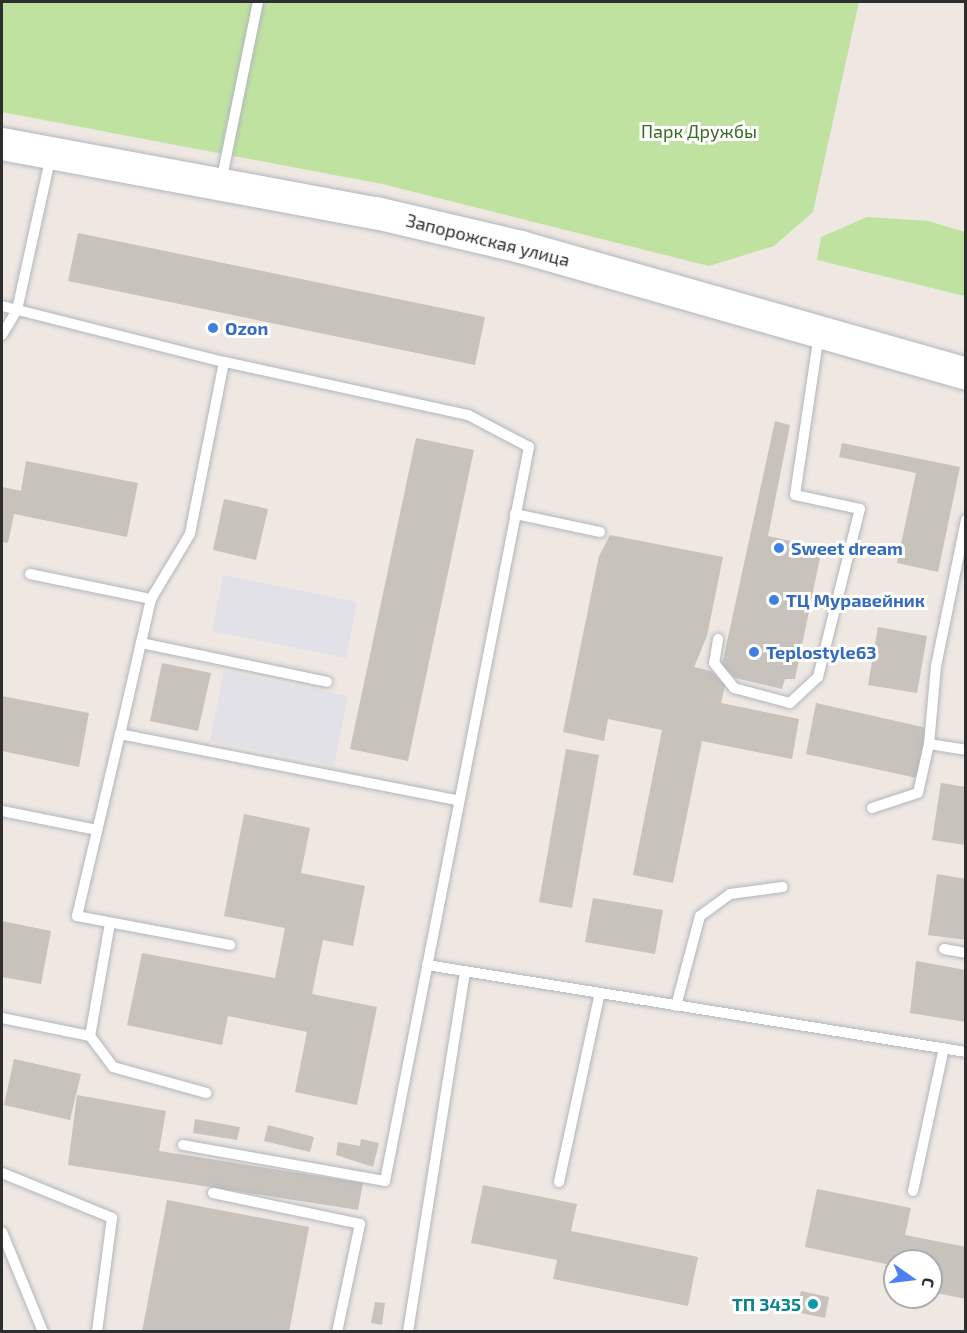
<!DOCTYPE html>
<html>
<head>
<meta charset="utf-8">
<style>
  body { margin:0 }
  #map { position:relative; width:967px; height:1333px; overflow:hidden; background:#eee7e2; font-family:"Exo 2",sans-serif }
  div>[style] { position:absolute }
  .industrial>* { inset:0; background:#e2e1e8 }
  .green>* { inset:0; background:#bfe2a1 }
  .building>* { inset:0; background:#c7c2bc }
  .roads { filter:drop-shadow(0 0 2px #b2b5bd) drop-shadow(0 0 2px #b2b5bd) }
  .lane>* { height:10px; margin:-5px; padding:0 5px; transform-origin:5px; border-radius:5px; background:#fff }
  .secondary>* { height:32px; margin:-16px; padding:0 16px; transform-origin:16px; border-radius:16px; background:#fff }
  .dots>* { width:16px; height:16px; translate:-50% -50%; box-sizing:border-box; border:3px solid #fff; border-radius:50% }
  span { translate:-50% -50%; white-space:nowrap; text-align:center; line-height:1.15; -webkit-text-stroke:6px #fff; paint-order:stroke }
  .park-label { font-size:18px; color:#386a1f }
  .street-label { font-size:18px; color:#2e2e2e }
  .shop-label { font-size:18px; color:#366cbe; font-weight:700 }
  .left { translate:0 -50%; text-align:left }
  .culture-label { font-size:18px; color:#0d838f; font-weight:700 }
  .right { translate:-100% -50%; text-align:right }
  .frame { position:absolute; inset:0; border:3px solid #2e2e2e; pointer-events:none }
  .north { position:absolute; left:883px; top:1249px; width:60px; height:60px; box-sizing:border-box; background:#fff; border:2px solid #ababab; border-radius:50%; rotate:104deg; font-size:16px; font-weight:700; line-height:24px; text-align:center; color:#2e2e2e }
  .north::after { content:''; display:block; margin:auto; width:21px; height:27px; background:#4a80f2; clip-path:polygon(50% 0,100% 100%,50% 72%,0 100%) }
</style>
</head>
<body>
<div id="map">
  <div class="industrial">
    <i style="clip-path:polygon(223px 575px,357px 602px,346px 658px,212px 631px)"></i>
    <i style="clip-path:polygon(224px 671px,348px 696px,334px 766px,210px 741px)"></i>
  </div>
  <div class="green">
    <i style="clip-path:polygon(2px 2px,859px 2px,813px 212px,774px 246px,709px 266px,382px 184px,2px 112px)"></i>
    <i style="clip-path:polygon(867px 217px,928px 221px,965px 232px,965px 296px,817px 260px,821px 237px)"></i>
  </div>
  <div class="building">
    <i style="clip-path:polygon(78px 233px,485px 317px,475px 365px,68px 281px)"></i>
    <i style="clip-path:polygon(775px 421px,790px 425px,768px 536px,822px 548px,795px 679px,785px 679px,782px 689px,735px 678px,722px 665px)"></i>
    <i style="clip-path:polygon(416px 438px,474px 450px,408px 761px,350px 749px)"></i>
    <i style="clip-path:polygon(842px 443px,960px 467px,938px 572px,897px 563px,916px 473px,839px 457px)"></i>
    <i style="clip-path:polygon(26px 461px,138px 483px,127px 537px,14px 514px,8px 543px,2px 542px,2px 487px,21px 491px)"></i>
    <i style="clip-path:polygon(224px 499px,268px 509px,256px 560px,213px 550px)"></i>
    <i style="clip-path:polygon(610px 535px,723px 557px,707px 636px,694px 667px,711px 671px,725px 685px,721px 703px,799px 719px,792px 759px,702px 741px,673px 883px,633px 875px,662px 730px,608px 719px,604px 741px,563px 732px,599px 556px)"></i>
    <i style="clip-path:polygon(878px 627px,927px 636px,917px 693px,868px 685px)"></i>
    <i style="clip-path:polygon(162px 663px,211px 673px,198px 731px,150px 721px)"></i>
    <i style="clip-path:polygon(2px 696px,89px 713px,79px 767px,2px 751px)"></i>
    <i style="clip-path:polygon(816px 703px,927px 728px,917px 778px,806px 754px)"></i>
    <i style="clip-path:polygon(566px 749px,599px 755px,572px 908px,539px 902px)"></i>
    <i style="clip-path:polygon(941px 783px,966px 787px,966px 845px,932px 840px)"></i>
    <i style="clip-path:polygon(244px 814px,310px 828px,301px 873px,365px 886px,353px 946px,323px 940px,312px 994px,377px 1007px,357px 1105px,295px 1092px,307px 1032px,228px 1016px,222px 1045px,127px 1025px,142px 953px,275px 978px,285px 928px,224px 916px)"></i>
    <i style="clip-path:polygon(937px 874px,966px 879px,966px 940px,928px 935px)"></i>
    <i style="clip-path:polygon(593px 898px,663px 910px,655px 954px,585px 942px)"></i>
    <i style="clip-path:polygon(2px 921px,51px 931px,41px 984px,2px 977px)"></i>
    <i style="clip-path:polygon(916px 961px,966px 970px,966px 1022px,910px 1013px)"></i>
    <i style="clip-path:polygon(14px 1059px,81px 1074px,70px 1120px,4px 1105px)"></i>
    <i style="clip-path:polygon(77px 1095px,166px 1111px,159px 1151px,363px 1183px,358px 1210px,68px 1165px)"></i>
    <i style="clip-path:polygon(195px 1119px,240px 1127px,237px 1140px,193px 1133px)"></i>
    <i style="clip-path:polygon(268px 1125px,314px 1137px,310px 1152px,264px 1141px)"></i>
    <i style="clip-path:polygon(361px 1139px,379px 1143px,373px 1167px,336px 1155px,338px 1142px,360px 1146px)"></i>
    <i style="clip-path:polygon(483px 1185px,577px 1204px,571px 1231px,698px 1257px,688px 1306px,553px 1279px,557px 1260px,471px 1243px)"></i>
    <i style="clip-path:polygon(817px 1189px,911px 1208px,905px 1235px,966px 1247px,966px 1299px,931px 1292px,931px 1261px,895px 1261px,895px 1284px,887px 1283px,891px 1265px,805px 1247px)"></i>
    <i style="clip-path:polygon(167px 1200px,309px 1227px,289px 1332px,142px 1332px)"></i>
    <i style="clip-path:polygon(801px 1291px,829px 1297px,825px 1318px,796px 1312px)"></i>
    <i style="clip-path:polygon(375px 1302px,385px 1303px,382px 1325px,371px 1323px)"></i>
  </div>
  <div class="roads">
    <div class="lane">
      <i style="left:221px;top:182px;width:184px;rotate:-78.4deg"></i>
      <i style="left:2px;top:306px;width:229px;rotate:14.2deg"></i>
      <i style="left:224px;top:362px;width:175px;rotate:101.2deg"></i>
      <i style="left:190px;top:534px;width:76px;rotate:121deg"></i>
      <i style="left:151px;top:599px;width:139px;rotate:102.9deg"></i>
      <i style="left:120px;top:734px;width:342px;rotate:11.1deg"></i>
      <i style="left:2px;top:335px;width:29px;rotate:-59deg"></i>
      <i style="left:17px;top:310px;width:158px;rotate:-77.6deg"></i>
      <i style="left:515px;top:514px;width:87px;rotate:12deg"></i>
      <i style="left:966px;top:520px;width:149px;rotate:101.6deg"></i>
      <i style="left:936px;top:666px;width:78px;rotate:95.1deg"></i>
      <i style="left:929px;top:744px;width:37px;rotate:9deg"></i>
      <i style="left:30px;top:574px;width:124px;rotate:11.7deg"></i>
      <i style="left:718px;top:639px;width:24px;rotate:99deg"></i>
      <i style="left:714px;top:663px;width:32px;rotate:51deg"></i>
      <i style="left:734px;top:688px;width:58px;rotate:15deg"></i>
      <i style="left:790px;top:703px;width:38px;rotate:-43deg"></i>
      <i style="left:818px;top:677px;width:173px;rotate:-76deg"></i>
      <i style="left:860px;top:509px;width:66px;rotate:-167.8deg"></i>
      <i style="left:795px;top:495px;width:163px;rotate:-81.5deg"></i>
      <i style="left:141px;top:643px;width:190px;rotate:11.8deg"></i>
      <i style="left:120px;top:734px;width:187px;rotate:103.3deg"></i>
      <i style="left:77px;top:916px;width:156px;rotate:10.7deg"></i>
      <i style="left:872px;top:808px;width:48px;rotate:-18.1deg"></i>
      <i style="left:918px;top:793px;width:50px;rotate:-77.3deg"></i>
      <i style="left:2px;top:811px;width:97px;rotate:11.3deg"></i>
      <i style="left:110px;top:923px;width:115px;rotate:100deg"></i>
      <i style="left:90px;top:1036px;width:39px;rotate:53deg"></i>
      <i style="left:113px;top:1067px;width:97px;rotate:15.6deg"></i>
      <i style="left:944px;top:949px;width:22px;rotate:10deg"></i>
      <i style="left:427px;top:965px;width:546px;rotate:9.17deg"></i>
      <i style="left:676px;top:1006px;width:93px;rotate:-75.1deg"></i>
      <i style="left:700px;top:916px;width:37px;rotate:-36deg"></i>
      <i style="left:730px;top:894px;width:53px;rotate:-7.5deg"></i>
      <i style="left:2px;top:1018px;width:90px;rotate:11.6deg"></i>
      <i style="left:183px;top:1145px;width:205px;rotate:10.1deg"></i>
      <i style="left:385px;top:1181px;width:748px;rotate:-78.9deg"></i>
      <i style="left:529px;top:447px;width:69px;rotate:-152.3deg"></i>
      <i style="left:468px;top:415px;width:250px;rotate:-167.7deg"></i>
      <i style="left:2px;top:1173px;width:119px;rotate:22.2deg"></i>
      <i style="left:112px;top:1218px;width:115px;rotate:97.5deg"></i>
      <i style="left:559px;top:1182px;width:193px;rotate:-77.8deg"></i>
      <i style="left:913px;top:1191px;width:146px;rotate:-77.8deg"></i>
      <i style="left:213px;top:1193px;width:150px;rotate:11.9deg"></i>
      <i style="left:360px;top:1224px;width:110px;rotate:102deg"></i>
      <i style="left:2px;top:1232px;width:108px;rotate:67.7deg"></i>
      <i style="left:408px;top:1332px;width:364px;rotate:-81deg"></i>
    </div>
    <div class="secondary">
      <i style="left:2px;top:144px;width:380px;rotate:10.5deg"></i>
      <i style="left:376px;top:213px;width:149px;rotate:13.2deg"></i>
      <i style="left:521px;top:247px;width:463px;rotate:15.9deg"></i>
    </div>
  </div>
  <div class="dots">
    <i style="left:213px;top:328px;background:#3f7fe0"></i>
    <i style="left:779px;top:548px;background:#3f7fe0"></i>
    <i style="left:774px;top:600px;background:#3f7fe0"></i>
    <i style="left:754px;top:652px;background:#3f7fe0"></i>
    <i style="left:813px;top:1304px;background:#0f9aa8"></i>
  </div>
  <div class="park-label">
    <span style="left:699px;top:131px">Парк Дружбы</span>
  </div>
  <div class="street-label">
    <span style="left:488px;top:240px;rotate:14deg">Запорожская улица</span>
  </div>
  <div class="shop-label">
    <span class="left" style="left:225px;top:328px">Ozon</span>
    <span class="left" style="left:791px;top:548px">Sweet dream</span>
    <span class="left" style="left:786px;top:600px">ТЦ Муравейник</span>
    <span class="left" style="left:766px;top:652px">Teplostyle63</span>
  </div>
  <div class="culture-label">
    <span class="right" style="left:801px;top:1304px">ТП 3435</span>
  </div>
  <div class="frame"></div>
  <div class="north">С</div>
</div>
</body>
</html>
